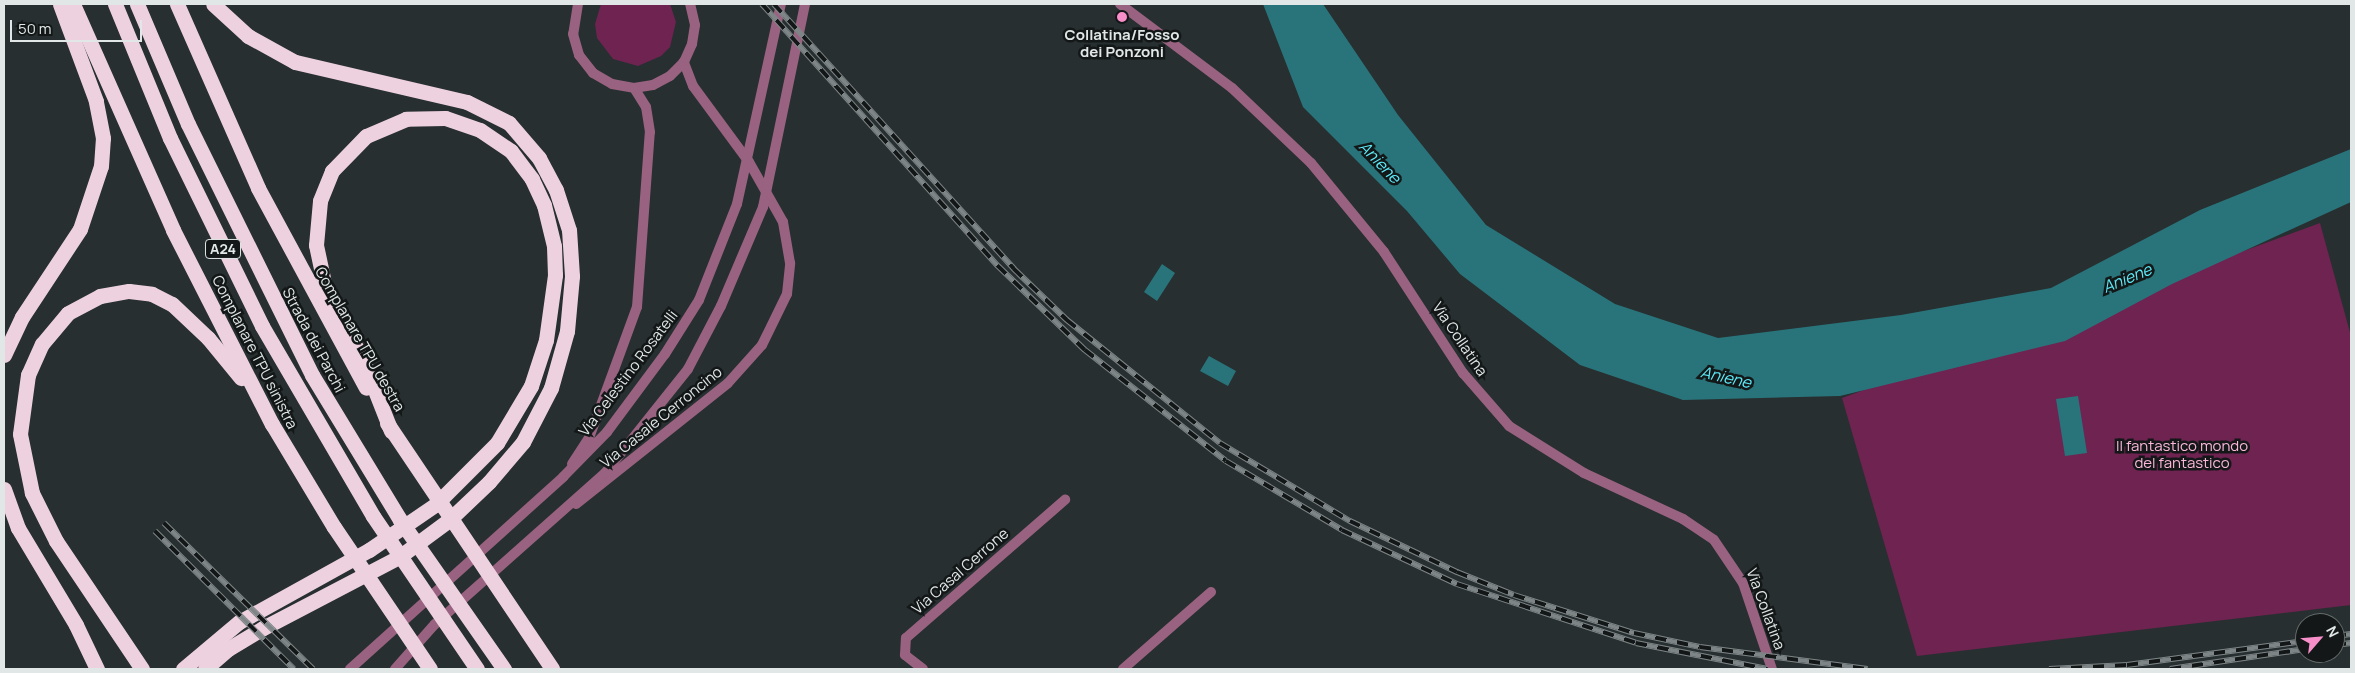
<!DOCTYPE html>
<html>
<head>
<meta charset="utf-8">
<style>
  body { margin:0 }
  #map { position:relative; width:2355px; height:673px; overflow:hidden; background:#272f30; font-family:Manrope,sans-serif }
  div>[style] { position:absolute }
  .green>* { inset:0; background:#6e2351 }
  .water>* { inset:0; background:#29747b }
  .minor>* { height:10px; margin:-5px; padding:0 5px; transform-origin:5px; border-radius:5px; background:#996280 }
  .tertiary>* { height:10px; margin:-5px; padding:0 5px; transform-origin:5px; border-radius:5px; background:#996280 }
  .motorway>* { height:15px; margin:-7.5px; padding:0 7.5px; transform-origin:7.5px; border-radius:7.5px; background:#eed1df }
  .rail>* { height:5.5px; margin-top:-2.75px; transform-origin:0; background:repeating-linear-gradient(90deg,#131717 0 11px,#7e8586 0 22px); box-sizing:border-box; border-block:1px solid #7e8586 }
  .dots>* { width:14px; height:14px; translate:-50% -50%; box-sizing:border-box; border:2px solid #131717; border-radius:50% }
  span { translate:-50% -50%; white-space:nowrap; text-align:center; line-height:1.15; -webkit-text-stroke:5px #131717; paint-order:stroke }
  .shield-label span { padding:1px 4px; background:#131717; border:1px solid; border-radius:4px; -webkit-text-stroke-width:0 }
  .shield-label { font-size:14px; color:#e1e7e7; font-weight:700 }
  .poi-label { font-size:15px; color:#e1e7e7; font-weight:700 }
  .street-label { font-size:15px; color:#e1e7e7 }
  .park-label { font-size:15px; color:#fbb6da }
  .water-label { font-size:16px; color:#5ce9f7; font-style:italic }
  .frame { position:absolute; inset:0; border:5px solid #e1e7e7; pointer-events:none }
  .north { position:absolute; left:2295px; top:613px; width:50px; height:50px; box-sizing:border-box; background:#131717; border:1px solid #656a6a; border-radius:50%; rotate:63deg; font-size:14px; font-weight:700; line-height:20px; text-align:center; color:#e1e7e7 }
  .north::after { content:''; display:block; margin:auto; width:18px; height:22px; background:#f98fca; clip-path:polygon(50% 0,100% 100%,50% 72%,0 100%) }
  .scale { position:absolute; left:10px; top:20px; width:132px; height:22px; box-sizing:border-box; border:2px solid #e1e7e7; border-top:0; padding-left:6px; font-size:15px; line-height:18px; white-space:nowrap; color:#e1e7e7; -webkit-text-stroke:4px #131717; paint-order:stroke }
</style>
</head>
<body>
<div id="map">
  <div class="green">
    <i style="clip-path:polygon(601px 4px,670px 4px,676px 22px,670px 47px,661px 56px,638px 66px,613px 59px,597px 38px,595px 24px)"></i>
    <i style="clip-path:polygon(2320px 223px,2351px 336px,2351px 605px,1917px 656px,1842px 398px)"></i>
  </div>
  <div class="water">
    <i style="clip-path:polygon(1263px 4px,1323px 4px,1398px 115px,1486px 225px,1615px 304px,1718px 338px,1901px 315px,2051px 288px,2200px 210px,2351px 149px,2351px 202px,2172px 284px,2065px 341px,1840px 396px,1683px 400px,1580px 365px,1460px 274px,1407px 211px,1303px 107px)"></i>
    <i style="clip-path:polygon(1162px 264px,1175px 273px,1157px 301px,1144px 292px)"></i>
    <i style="clip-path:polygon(1209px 356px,1236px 371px,1228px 386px,1200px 371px)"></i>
    <i style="clip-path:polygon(2078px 396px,2087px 453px,2065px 456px,2056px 399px)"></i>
  </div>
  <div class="minor">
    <i style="left:578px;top:4px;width:30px;rotate:99deg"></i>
    <i style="left:573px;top:34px;width:22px;rotate:74deg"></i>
    <i style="left:579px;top:55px;width:23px;rotate:52deg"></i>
    <i style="left:593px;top:73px;width:22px;rotate:30deg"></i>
    <i style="left:612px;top:84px;width:22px;rotate:10deg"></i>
    <i style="left:634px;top:88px;width:19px;rotate:-9deg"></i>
    <i style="left:653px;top:85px;width:19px;rotate:-28deg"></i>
    <i style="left:670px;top:76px;width:20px;rotate:-45deg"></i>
    <i style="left:684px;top:62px;width:20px;rotate:-66deg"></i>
    <i style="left:692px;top:44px;width:19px;rotate:-81deg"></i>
    <i style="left:695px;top:25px;width:22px;rotate:-103deg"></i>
    <i style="left:572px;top:464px;width:31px;rotate:-57deg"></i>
    <i style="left:589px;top:438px;width:140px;rotate:-69.9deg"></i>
    <i style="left:637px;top:307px;width:175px;rotate:-85.8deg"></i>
    <i style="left:650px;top:132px;width:25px;rotate:-99deg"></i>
    <i style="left:646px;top:107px;width:22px;rotate:-122deg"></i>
    <i style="left:576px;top:504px;width:194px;rotate:-38.5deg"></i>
    <i style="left:728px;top:383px;width:51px;rotate:-48.2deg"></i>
    <i style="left:762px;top:345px;width:57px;rotate:-63.9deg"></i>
    <i style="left:787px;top:294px;width:31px;rotate:-84deg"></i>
    <i style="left:790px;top:263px;width:42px;rotate:-99.7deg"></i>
    <i style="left:783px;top:222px;width:69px;rotate:-119.5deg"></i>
    <i style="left:749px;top:162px;width:94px;rotate:-126.4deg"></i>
    <i style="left:693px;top:86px;width:26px;rotate:-111deg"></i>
    <i style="left:923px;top:669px;width:23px;rotate:-142deg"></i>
    <i style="left:905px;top:655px;width:17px;rotate:-87deg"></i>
    <i style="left:906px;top:638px;width:211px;rotate:-41deg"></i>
    <i style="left:1123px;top:669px;width:117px;rotate:-41.2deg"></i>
  </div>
  <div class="tertiary">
    <i style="left:1120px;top:4px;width:140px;rotate:36.9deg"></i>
    <i style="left:1232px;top:88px;width:109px;rotate:43.5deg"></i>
    <i style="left:1311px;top:163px;width:115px;rotate:50.6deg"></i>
    <i style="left:1384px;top:252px;width:145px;rotate:56.9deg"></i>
    <i style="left:1463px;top:373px;width:70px;rotate:49deg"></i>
    <i style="left:1509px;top:426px;width:89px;rotate:32.1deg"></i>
    <i style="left:1584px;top:473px;width:109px;rotate:24.9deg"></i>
    <i style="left:1683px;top:519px;width:37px;rotate:34deg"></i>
    <i style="left:1714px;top:540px;width:52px;rotate:56deg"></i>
    <i style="left:1743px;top:583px;width:91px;rotate:71.4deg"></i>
    <i style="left:350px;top:669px;width:287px;rotate:-42deg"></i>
    <i style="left:563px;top:477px;width:63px;rotate:-45.6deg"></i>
    <i style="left:607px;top:432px;width:97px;rotate:-53.4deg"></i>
    <i style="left:665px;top:354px;width:64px;rotate:-57.8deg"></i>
    <i style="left:699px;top:300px;width:103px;rotate:-68.4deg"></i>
    <i style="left:737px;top:204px;width:205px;rotate:-77.6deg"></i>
    <i style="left:395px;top:669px;width:60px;rotate:-48.4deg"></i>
    <i style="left:435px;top:624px;width:227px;rotate:-41.6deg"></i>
    <i style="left:605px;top:473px;width:133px;rotate:-51.4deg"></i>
    <i style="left:688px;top:369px;width:71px;rotate:-62.4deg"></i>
    <i style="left:721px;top:306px;width:108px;rotate:-67deg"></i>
    <i style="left:763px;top:207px;width:207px;rotate:-78.3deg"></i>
  </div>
  <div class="motorway">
    <i style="left:73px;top:4px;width:247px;rotate:66.1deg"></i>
    <i style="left:173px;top:230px;width:218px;rotate:63deg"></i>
    <i style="left:272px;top:424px;width:120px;rotate:59deg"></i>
    <i style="left:334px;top:527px;width:171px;rotate:55.9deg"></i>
    <i style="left:115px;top:4px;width:145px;rotate:67.7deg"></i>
    <i style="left:170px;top:138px;width:209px;rotate:63.9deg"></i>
    <i style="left:262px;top:326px;width:220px;rotate:59.7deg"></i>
    <i style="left:373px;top:516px;width:185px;rotate:55.8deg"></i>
    <i style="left:137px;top:4px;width:130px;rotate:67deg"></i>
    <i style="left:188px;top:124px;width:280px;rotate:63.7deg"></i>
    <i style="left:312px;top:375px;width:170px;rotate:58.7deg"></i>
    <i style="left:400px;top:520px;width:182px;rotate:55.1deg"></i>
    <i style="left:177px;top:4px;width:201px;rotate:66.2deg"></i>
    <i style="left:258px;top:188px;width:227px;rotate:61.6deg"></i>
    <i style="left:4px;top:355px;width:42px;rotate:-64.7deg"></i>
    <i style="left:22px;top:317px;width:105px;rotate:-56.6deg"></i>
    <i style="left:80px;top:229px;width:66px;rotate:-71.6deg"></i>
    <i style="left:101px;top:166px;width:28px;rotate:-86deg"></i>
    <i style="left:103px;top:138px;width:38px;rotate:-101deg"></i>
    <i style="left:96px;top:101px;width:103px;rotate:-110.4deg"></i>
    <i style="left:387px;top:423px;width:296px;rotate:56.1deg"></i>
    <i style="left:4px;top:489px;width:41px;rotate:70.3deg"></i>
    <i style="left:18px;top:528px;width:113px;rotate:59.1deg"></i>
    <i style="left:76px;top:625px;width:49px;rotate:64.5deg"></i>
    <i style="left:142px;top:669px;width:154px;rotate:-123.9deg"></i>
    <i style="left:56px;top:541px;width:54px;rotate:-116.6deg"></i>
    <i style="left:32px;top:493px;width:60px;rotate:-101.5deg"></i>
    <i style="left:20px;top:434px;width:60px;rotate:-82.3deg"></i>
    <i style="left:28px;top:375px;width:34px;rotate:-66deg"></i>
    <i style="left:42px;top:344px;width:40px;rotate:-50deg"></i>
    <i style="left:68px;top:313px;width:36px;rotate:-28deg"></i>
    <i style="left:100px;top:296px;width:29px;rotate:-10deg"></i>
    <i style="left:129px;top:291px;width:23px;rotate:7deg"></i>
    <i style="left:152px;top:294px;width:22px;rotate:27deg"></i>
    <i style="left:172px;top:304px;width:50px;rotate:43.4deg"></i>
    <i style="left:208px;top:338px;width:52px;rotate:50.5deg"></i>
    <i style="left:183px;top:669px;width:73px;rotate:-40deg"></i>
    <i style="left:239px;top:622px;width:149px;rotate:-29deg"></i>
    <i style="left:369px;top:550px;width:80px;rotate:-34.3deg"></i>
    <i style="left:435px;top:505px;width:88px;rotate:-45deg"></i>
    <i style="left:497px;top:443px;width:66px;rotate:-59.2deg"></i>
    <i style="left:531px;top:386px;width:48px;rotate:-71.9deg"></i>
    <i style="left:546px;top:340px;width:66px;rotate:-82.1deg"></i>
    <i style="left:555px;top:275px;width:29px;rotate:-92deg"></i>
    <i style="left:554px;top:246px;width:42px;rotate:-103.7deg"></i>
    <i style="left:544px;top:205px;width:29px;rotate:-115deg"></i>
    <i style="left:532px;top:179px;width:35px;rotate:-127deg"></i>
    <i style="left:511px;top:151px;width:37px;rotate:-146deg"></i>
    <i style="left:480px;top:130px;width:37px;rotate:-161deg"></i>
    <i style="left:445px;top:118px;width:39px;rotate:179deg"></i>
    <i style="left:406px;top:119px;width:43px;rotate:157deg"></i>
    <i style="left:366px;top:136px;width:49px;rotate:134.2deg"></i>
    <i style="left:332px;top:171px;width:32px;rotate:112deg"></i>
    <i style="left:320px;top:201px;width:44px;rotate:95.2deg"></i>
    <i style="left:316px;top:245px;width:40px;rotate:78deg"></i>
    <i style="left:324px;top:284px;width:91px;rotate:63.2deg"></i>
    <i style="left:365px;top:365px;width:71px;rotate:68.5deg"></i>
    <i style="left:205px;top:669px;width:30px;rotate:-41deg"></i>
    <i style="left:228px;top:649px;width:41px;rotate:-31deg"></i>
    <i style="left:263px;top:628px;width:153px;rotate:-27.6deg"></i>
    <i style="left:399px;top:557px;width:62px;rotate:-36.5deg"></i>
    <i style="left:449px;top:520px;width:55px;rotate:-43.5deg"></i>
    <i style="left:489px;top:482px;width:52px;rotate:-49.6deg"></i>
    <i style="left:523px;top:442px;width:61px;rotate:-62.6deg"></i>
    <i style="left:551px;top:388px;width:59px;rotate:-74.3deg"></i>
    <i style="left:567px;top:331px;width:55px;rotate:-84.8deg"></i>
    <i style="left:572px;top:276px;width:46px;rotate:-93.7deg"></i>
    <i style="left:569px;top:230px;width:42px;rotate:-108deg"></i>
    <i style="left:556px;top:190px;width:36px;rotate:-118deg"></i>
    <i style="left:539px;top:158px;width:46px;rotate:-130.6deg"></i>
    <i style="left:509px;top:123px;width:47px;rotate:-153.4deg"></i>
    <i style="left:467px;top:102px;width:177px;rotate:-166.9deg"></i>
    <i style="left:295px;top:62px;width:54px;rotate:-151deg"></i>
    <i style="left:248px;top:36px;width:47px;rotate:-137.6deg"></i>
  </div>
  <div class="rail">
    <i style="left:762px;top:4px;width:353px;rotate:48deg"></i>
    <i style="left:998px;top:266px;width:121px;rotate:44deg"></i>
    <i style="left:1085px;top:350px;width:179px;rotate:38.2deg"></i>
    <i style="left:1226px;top:461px;width:135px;rotate:30.7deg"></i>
    <i style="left:1342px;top:530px;width:127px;rotate:25.2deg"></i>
    <i style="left:1457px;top:584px;width:188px;rotate:18.2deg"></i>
    <i style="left:1636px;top:643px;width:134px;rotate:11.2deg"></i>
    <i style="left:774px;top:4px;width:358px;rotate:47.8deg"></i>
    <i style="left:1014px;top:269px;width:74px;rotate:43.9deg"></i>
    <i style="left:1067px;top:320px;width:196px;rotate:38.8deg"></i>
    <i style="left:1220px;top:443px;width:152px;rotate:31deg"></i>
    <i style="left:1350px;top:521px;width:119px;rotate:25.5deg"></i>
    <i style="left:1457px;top:572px;width:61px;rotate:22deg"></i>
    <i style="left:1514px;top:595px;width:126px;rotate:17.6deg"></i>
    <i style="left:1634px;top:633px;width:67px;rotate:12deg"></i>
    <i style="left:1700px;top:647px;width:169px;rotate:7.5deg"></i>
    <i style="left:164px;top:523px;width:209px;rotate:44.4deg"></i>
    <i style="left:155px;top:531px;width:196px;rotate:44.8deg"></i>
    <i style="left:2335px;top:636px;width:16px;rotate:-7deg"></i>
    <i style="left:2335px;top:645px;width:16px;rotate:-7deg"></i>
    <i style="left:2049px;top:669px;width:78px;rotate:-2.9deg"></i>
    <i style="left:2127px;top:665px;width:180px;rotate:-7.7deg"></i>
    <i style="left:2170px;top:669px;width:136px;rotate:-8.4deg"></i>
  </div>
  <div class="dots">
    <i style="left:1122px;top:17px;background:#f98fca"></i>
  </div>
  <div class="shield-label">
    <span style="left:223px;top:249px">A24</span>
  </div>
  <div class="poi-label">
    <span style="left:1122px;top:43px">Collatina/Fosso<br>dei Ponzoni</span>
  </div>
  <div class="street-label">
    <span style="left:360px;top:339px;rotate:60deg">Complanare TPU destra</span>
    <span style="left:1460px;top:339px;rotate:56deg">Via Collatina</span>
    <span style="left:314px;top:340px;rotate:62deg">Strada dei Parchi</span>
    <span style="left:255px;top:352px;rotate:63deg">Complanare TPU sinistra</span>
    <span style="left:628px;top:373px;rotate:-53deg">Via Celestino Rosatelli</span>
    <span style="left:661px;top:417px;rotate:-39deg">Via Casale Cerroncino</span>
    <span style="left:960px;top:571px;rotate:-41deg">Via Casal Cerrone</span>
    <span style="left:1766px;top:609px;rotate:70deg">Via Collatina</span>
  </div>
  <div class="park-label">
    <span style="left:2182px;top:454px">Il fantastico mondo<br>del fantastico</span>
  </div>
  <div class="water-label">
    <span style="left:1380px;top:162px;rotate:46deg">Aniene</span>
    <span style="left:2127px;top:278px;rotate:-22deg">Aniene</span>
    <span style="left:1726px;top:377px;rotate:13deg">Aniene</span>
  </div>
  <div class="frame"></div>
  <div class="north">N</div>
  <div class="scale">50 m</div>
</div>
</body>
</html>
